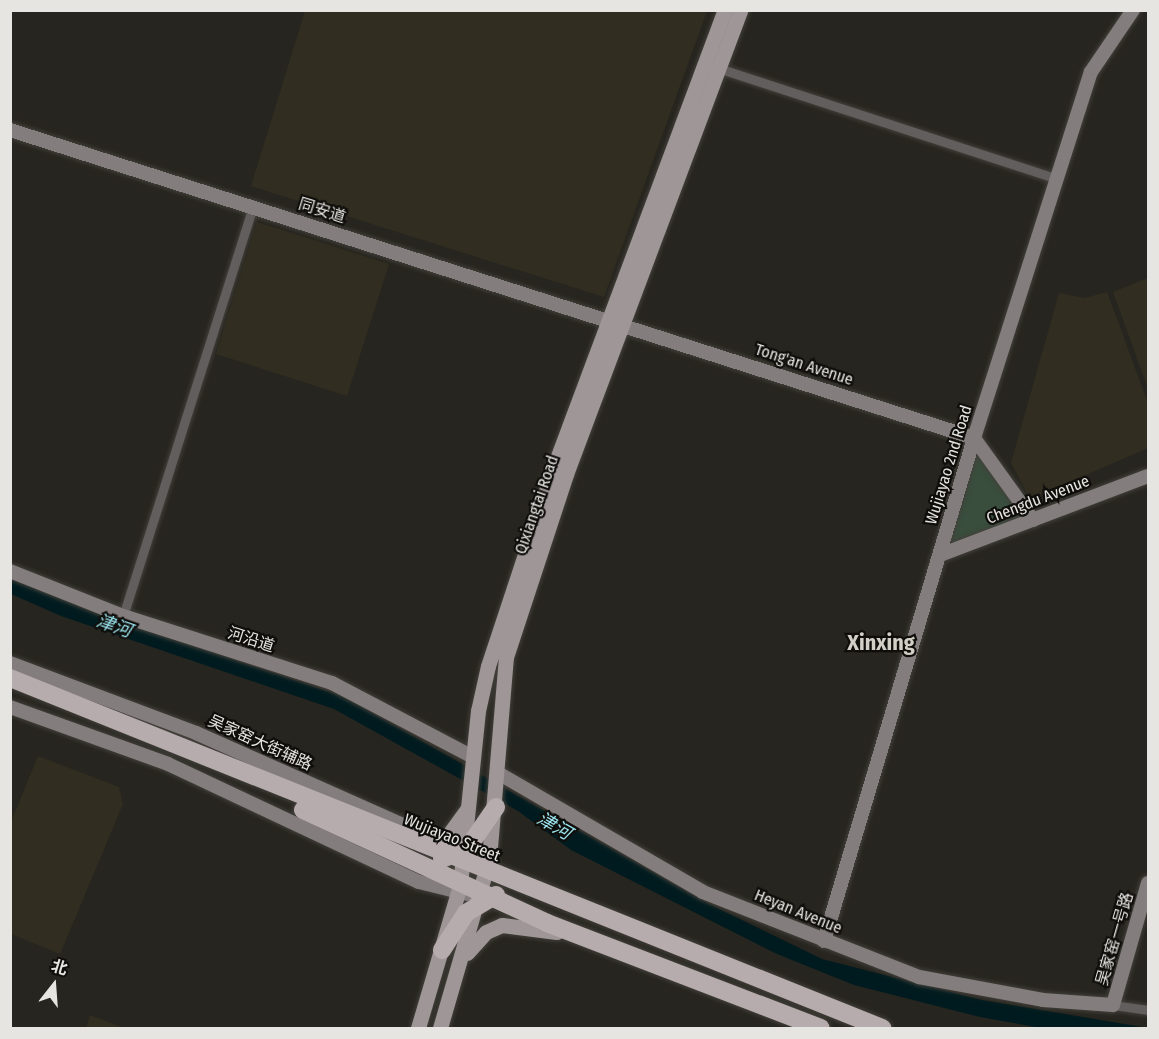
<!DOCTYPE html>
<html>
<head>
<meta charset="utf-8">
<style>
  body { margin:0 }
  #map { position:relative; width:1159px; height:1039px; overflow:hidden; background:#27251f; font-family:"Fira Sans Condensed","Noto Sans SC",sans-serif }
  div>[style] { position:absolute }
  .built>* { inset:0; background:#312d20 }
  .green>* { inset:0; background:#394e3d }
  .water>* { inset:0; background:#001b1f }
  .roads { filter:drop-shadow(0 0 2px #42403a) drop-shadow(0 0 2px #42403a) }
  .street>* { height:9px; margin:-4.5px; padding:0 4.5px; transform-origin:4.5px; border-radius:4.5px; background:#625e5e }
  .secondary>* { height:14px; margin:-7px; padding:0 7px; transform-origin:7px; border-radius:7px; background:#847d7e }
  .primary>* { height:15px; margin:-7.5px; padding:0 7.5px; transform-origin:7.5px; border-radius:7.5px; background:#9f9697 }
  .highway>* { height:18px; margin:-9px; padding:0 9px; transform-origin:9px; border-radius:9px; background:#b7acad }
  span { translate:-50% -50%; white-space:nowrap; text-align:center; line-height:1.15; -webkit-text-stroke:4.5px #0f0e0b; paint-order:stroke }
  .street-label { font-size:16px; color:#e6e5e1 }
  .water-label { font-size:18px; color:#9ae4ef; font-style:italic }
  .district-label { font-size:22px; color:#d1cfc6; font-weight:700 }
  .frame { position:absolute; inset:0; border:12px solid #e6e5e1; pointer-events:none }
  .north { position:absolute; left:24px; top:955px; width:60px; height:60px; -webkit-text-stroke:4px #0f0e0b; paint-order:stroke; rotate:17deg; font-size:16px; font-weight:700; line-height:24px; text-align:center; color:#e6e5e1 }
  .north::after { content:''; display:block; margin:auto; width:21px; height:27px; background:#e6e5e1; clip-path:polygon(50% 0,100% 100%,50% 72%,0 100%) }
</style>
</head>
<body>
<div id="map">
  <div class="built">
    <i style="clip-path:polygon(305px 11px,707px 11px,604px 297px,251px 186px)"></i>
    <i style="clip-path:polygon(257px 222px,389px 264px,347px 396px,216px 354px)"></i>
    <i style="clip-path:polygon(1148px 278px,1148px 389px,1113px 292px)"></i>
    <i style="clip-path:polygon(1107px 292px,1148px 403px,1148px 448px,1030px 499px,1011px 463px,1059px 293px,1084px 298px)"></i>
    <i style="clip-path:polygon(38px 756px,119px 787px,123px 804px,60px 954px,11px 934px,11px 822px)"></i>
    <i style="clip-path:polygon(90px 1015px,124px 1028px,86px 1028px)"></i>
  </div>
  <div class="green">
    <i style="clip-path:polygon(972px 434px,1032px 516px,937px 550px)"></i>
  </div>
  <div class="water">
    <i style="clip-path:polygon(10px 577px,108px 617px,344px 697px,709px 904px,822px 959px,982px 1000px,1148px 1028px,1041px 1028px,980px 1017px,854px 985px,777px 954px,571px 850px,518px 811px,334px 709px,61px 616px,11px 594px)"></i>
  </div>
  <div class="roads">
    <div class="street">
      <i style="left:715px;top:67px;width:361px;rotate:18.1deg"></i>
      <i style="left:123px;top:616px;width:429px;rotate:-72.4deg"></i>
      <i style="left:1113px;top:1005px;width:35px;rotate:8deg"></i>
    </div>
    <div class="secondary">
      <i style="left:10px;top:130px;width:1012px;rotate:17.72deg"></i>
      <i style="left:974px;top:438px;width:101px;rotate:54.3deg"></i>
      <i style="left:940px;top:555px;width:222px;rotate:-20.8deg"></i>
      <i style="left:10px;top:571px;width:122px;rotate:21.7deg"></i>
      <i style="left:123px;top:616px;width:219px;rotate:17.8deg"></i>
      <i style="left:332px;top:683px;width:159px;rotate:27.7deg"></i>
      <i style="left:10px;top:663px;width:199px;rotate:20.6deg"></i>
      <i style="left:196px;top:733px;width:268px;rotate:24deg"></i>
      <i style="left:10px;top:707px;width:168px;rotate:19.8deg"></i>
      <i style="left:168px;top:764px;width:277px;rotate:25.2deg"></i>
      <i style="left:419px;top:882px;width:50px;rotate:13.8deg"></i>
      <i style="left:498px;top:773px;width:237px;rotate:30.1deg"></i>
      <i style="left:703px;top:892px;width:232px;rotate:21.5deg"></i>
      <i style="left:919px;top:977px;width:126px;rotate:10.5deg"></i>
      <i style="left:1043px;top:1000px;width:70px;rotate:4.1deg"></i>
      <i style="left:1113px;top:1005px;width:127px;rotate:-74deg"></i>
      <i style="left:824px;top:941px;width:525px;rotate:-73.39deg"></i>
      <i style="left:974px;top:438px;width:384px;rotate:-72.3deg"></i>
      <i style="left:1091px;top:72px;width:75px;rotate:-55.9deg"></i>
    </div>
    <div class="primary">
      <i style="left:421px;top:844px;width:27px;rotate:-15deg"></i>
      <i style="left:447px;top:837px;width:34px;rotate:-54deg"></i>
      <i style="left:467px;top:953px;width:28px;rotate:-48deg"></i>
      <i style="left:486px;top:932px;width:17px;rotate:-24deg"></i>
      <i style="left:502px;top:925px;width:55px;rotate:7.3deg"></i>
      <i style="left:418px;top:1028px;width:149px;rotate:-73.6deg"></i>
      <i style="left:460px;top:885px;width:175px;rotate:-84.1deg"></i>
      <i style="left:478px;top:711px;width:46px;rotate:-77.5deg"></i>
      <i style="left:488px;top:666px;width:204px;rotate:-71.7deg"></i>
      <i style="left:552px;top:472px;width:493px;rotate:-69.5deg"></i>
      <i style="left:440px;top:1028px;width:176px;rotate:-73.8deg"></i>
      <i style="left:489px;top:859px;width:203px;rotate:-85.2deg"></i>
      <i style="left:506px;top:657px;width:193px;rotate:-71.8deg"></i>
      <i style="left:566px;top:474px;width:496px;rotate:-69.4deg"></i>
    </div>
    <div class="highway">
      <i style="left:10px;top:678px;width:940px;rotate:21.87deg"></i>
      <i style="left:303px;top:810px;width:269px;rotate:24.8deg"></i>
      <i style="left:547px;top:923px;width:293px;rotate:21deg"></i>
      <i style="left:442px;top:859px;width:27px;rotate:-22deg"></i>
      <i style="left:467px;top:849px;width:51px;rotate:-55.4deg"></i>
      <i style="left:442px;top:950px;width:44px;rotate:-57deg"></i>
      <i style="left:466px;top:913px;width:35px;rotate:-31deg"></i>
    </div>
  </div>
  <div class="street-label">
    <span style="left:322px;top:211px;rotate:17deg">同安道</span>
    <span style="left:804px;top:365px;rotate:18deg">Tong'an Avenue</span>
    <span style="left:949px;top:465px;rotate:-73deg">Wujiayao 2nd Road</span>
    <span style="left:1038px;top:500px;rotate:-21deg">Chengdu Avenue</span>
    <span style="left:537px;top:505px;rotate:-71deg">Qixiangtai Road</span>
    <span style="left:251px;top:640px;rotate:18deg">河沿道</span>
    <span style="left:260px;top:743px;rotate:24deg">吴家窑大街辅路</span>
    <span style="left:452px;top:838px;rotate:22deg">Wujiayao Street</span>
    <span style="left:798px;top:912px;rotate:22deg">Heyan Avenue</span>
    <span style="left:1115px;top:939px;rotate:-74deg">吴家窑一号路</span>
  </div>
  <div class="water-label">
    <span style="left:114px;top:626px;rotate:19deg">津河</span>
    <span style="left:554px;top:826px;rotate:30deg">津河</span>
  </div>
  <div class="district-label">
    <span style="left:881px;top:643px">Xinxing</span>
  </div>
  <div class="frame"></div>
  <div class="north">北</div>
</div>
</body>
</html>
